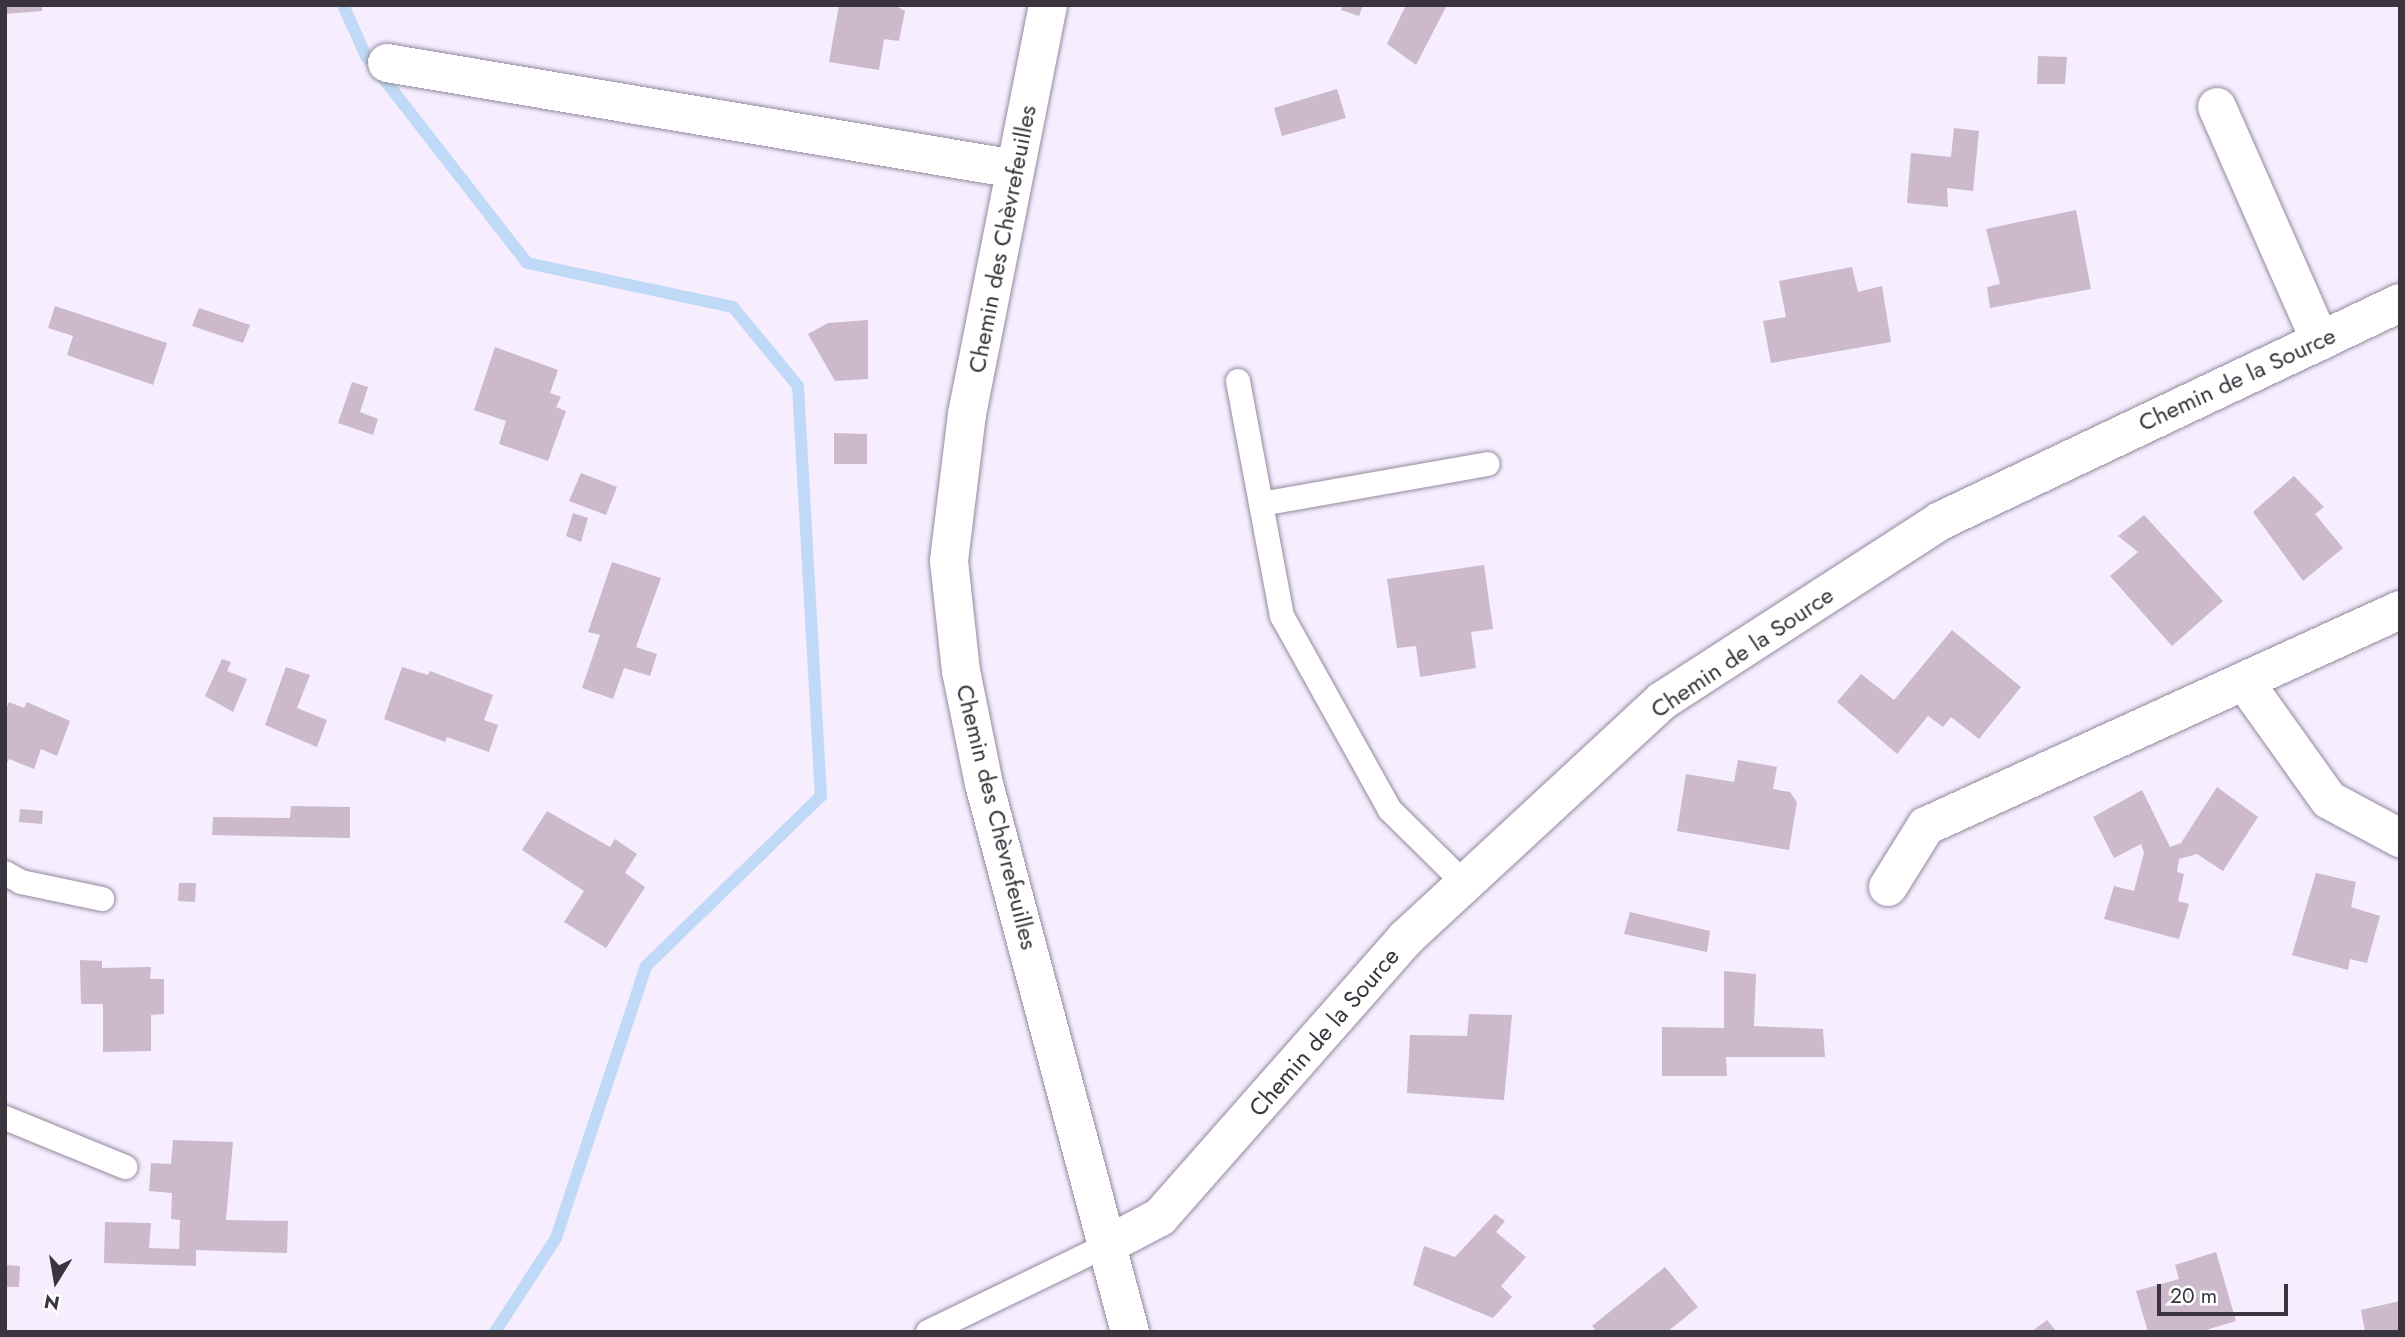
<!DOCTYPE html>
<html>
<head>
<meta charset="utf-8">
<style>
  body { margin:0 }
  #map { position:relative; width:2405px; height:1337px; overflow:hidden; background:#f6edff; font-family:Jost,sans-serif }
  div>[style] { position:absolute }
  .stream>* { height:12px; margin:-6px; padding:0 6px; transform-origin:6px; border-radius:6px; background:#bfd9f6 }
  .building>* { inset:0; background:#ccb9cc }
  .roads { filter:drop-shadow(0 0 2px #93899d) drop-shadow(0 0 2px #93899d) }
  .lane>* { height:24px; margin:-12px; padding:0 12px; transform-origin:12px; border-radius:12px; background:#fff }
  .street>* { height:38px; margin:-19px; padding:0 19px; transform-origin:19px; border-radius:19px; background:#fff }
  .secondary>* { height:38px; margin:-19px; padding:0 19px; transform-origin:19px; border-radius:19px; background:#fff }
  span { translate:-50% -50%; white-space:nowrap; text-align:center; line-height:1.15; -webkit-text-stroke:5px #fff; paint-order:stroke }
  .street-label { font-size:24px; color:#39343d }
  .frame { position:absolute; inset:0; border:7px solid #39343d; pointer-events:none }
  .north { position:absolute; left:21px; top:1246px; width:70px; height:70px; -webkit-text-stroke:5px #fff; paint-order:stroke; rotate:191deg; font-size:19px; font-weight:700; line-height:28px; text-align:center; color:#39343d }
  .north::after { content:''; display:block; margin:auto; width:24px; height:32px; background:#39343d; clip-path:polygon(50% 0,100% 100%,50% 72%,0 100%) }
  .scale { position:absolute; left:2157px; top:1284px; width:131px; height:32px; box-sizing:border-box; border:4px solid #39343d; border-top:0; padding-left:9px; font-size:21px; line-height:24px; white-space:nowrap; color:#39343d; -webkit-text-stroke:5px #fff; paint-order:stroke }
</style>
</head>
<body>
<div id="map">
  <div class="stream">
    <i style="left:343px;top:5px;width:56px;rotate:65.7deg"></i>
    <i style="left:366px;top:56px;width:262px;rotate:52.1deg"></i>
    <i style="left:527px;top:263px;width:211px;rotate:12.1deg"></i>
    <i style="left:733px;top:307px;width:102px;rotate:50.6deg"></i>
    <i style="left:798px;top:386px;width:411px;rotate:86.8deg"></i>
    <i style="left:821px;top:796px;width:244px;rotate:135.8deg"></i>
    <i style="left:646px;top:966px;width:287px;rotate:108.3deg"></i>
    <i style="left:556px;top:1238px;width:112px;rotate:123deg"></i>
  </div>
  <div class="building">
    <i style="clip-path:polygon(5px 5px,42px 5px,42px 11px,5px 14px)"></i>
    <i style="clip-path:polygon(839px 5px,895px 5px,905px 11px,899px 41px,884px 39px,879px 70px,829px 62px)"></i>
    <i style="clip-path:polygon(1343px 5px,1363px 5px,1359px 16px,1341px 10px)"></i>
    <i style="clip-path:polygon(1406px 5px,1447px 5px,1416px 65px,1387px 44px)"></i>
    <i style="clip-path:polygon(2038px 56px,2067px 57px,2065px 84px,2037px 84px)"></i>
    <i style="clip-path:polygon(1337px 89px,1346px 118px,1282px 136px,1274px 108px)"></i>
    <i style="clip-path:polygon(1954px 128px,1979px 131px,1973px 191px,1947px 188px,1948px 207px,1907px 203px,1911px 153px,1951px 157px)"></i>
    <i style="clip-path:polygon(2076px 210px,2091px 289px,1990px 308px,1987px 287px,2000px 284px,1986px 229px)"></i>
    <i style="clip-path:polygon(1852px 267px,1858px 292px,1882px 286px,1891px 342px,1771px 363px,1763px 321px,1786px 317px,1779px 281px)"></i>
    <i style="clip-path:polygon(55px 306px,167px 343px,153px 385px,67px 355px,73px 336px,48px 328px)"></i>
    <i style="clip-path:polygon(199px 308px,250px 325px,243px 343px,192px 326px)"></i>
    <i style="clip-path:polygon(868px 320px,868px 379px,835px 381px,808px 334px,828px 323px)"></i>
    <i style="clip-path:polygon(495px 347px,558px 370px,550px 393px,561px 397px,556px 407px,566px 411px,548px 461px,499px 444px,506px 421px,474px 410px)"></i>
    <i style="clip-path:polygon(352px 382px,368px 387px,360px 412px,378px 419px,373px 435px,338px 423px)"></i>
    <i style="clip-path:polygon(834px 433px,867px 434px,867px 464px,834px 464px)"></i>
    <i style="clip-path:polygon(581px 473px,617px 487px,606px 515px,569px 501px)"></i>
    <i style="clip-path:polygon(2294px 476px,2324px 507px,2315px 514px,2343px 548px,2303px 581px,2253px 512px)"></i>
    <i style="clip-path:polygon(573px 513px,588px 518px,581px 542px,566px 536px)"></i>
    <i style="clip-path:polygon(2144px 515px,2223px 601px,2172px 646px,2110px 576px,2138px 552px,2118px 536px)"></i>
    <i style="clip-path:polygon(612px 562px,661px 578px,636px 647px,657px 654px,650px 676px,624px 668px,613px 699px,582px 688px,600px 635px,588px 632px)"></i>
    <i style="clip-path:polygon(1484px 565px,1493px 629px,1471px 632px,1476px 668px,1420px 677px,1416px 646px,1397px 648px,1387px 579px)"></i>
    <i style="clip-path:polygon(1952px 630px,2021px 687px,1979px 739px,1951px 717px,1943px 727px,1928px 716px,1897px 754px,1837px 702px,1861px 674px,1894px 700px)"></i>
    <i style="clip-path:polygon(222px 659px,231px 662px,227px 671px,247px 679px,233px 712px,205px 696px)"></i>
    <i style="clip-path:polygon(286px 667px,310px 675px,297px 708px,327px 720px,317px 747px,265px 725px)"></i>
    <i style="clip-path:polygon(402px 667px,428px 675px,430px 671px,493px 695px,484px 720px,498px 725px,489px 752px,447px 737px,445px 742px,384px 719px)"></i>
    <i style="clip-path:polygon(9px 702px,24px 708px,27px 702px,70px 721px,57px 756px,41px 749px,34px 769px,9px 759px,5px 767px,5px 712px)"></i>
    <i style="clip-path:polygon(1738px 760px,1777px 767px,1773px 789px,1790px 792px,1797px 802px,1789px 850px,1677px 831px,1686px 774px,1734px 782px)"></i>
    <i style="clip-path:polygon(2217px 787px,2258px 817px,2223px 871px,2197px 854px,2179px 859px,2177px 872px,2184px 874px,2178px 901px,2189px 904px,2179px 939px,2104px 919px,2114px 886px,2134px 891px,2144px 853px,2141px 844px,2114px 858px,2093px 817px,2142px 790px,2170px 847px,2181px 843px)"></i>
    <i style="clip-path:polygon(291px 806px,350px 807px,350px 838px,212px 835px,213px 817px,290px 818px)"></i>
    <i style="clip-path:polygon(20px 809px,43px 811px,42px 824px,19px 822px)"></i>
    <i style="clip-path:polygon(547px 811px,610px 847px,615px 839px,637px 854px,625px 873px,645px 887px,606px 948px,564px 922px,584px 891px,522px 850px)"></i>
    <i style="clip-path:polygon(2316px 873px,2356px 882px,2351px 907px,2380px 916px,2367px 963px,2350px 959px,2348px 970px,2292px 955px)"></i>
    <i style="clip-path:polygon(179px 883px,196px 883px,195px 902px,178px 901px)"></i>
    <i style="clip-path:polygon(1630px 912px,1710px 931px,1707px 952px,1624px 934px)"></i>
    <i style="clip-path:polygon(80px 960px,102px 961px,102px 968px,151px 967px,150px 979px,164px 979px,164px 1014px,151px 1015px,151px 1051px,103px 1052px,103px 1004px,81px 1004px)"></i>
    <i style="clip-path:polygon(1724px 971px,1756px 974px,1754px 1026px,1823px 1029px,1825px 1057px,1726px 1057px,1727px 1076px,1662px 1076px,1662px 1027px,1724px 1028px)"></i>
    <i style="clip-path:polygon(1469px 1014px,1512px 1015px,1504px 1100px,1407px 1093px,1410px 1035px,1467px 1036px)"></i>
    <i style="clip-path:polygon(173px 1140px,233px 1142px,226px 1220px,288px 1221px,287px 1253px,196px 1250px,196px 1266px,104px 1263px,105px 1222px,151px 1223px,149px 1248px,179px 1249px,180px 1220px,171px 1219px,172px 1193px,149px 1191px,151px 1163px,171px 1164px)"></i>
    <i style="clip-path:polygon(1495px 1214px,1505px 1221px,1496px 1232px,1526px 1257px,1501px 1286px,1512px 1297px,1493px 1318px,1413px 1285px,1424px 1246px,1455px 1257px)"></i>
    <i style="clip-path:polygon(2216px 1252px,2236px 1321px,2199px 1332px,2148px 1332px,2136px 1291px,2179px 1279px,2175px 1265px)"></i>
    <i style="clip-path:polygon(5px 1265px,20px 1266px,19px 1287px,5px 1287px)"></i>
    <i style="clip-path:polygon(1665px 1267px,1698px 1307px,1667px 1332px,1597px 1332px,1592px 1326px)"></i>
    <i style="clip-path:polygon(2400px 1301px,2400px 1332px,2365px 1332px,2361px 1310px)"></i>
    <i style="clip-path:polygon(2047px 1320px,2057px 1332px,2031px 1332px)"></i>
  </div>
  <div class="roads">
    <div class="lane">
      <i style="left:1238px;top:381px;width:239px;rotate:79.4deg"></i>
      <i style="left:1282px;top:616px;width:222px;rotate:60.9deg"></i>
      <i style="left:1390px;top:810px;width:105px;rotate:44.6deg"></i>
      <i style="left:1261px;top:504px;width:230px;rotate:-10deg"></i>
      <i style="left:5px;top:873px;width:18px;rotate:29deg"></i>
      <i style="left:21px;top:882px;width:83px;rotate:11.9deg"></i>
      <i style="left:5px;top:1118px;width:130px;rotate:22.2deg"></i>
      <i style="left:928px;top:1332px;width:201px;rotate:-25.9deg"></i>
    </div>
    <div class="street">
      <i style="left:387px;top:63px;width:637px;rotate:9.58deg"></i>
      <i style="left:2217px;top:107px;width:256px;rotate:66.2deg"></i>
      <i style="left:2244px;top:681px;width:146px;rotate:54.5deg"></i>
      <i style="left:2329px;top:800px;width:81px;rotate:28.2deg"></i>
      <i style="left:1888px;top:887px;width:72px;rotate:-58.1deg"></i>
      <i style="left:1926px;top:826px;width:521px;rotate:-24.5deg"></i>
      <i style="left:1109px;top:1244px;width:58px;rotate:-27.9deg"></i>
      <i style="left:1160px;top:1217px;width:372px;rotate:-48.6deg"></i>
      <i style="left:1406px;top:938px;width:349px;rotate:-42.8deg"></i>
      <i style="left:1662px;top:701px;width:331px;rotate:-32.9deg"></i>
      <i style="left:1940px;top:521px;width:509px;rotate:-25.36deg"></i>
    </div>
    <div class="secondary">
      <i style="left:1048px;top:5px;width:417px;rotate:101.2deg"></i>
      <i style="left:967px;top:414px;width:148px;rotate:97deg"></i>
      <i style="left:949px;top:561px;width:111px;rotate:83.8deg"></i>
      <i style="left:961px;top:671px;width:115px;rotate:78.5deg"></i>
      <i style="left:984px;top:784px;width:567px;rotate:75.08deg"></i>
    </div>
  </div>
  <div class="street-label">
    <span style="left:1002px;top:239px;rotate:-79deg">Chemin des Chèvrefeuilles</span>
    <span style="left:2237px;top:379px;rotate:-25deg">Chemin de la Source</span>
    <span style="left:1742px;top:652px;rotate:-34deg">Chemin de la Source</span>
    <span style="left:997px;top:817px;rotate:76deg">Chemin des Chèvrefeuilles</span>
    <span style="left:1324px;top:1032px;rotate:-49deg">Chemin de la Source</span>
  </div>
  <div class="frame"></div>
  <div class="north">N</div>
  <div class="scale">20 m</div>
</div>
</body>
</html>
